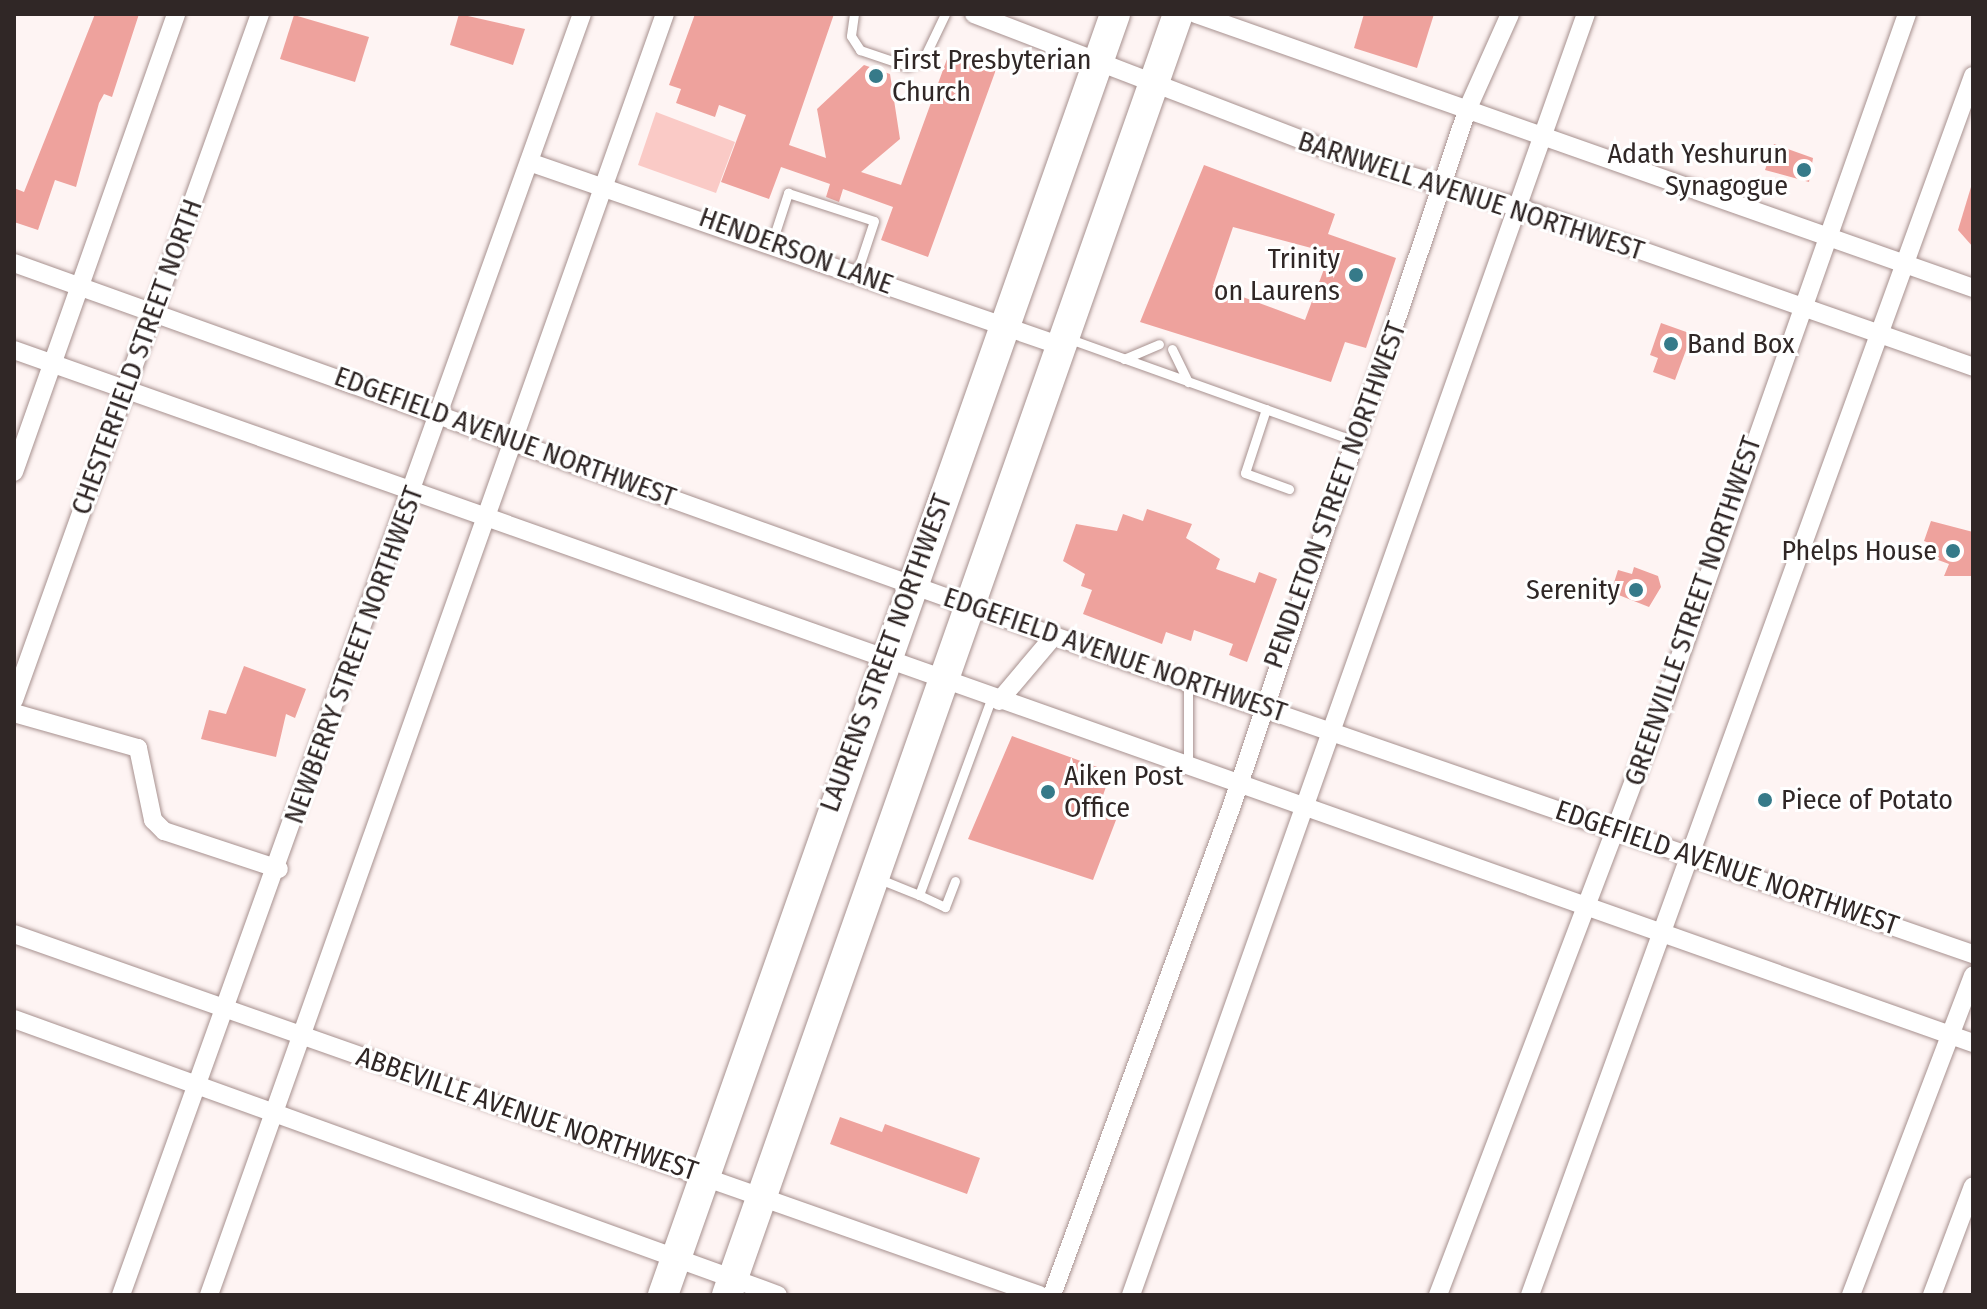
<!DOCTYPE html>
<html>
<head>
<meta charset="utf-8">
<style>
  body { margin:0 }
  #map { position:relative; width:1987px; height:1309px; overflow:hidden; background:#fef4f3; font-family:"Fira Sans Condensed",sans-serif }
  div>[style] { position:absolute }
  .green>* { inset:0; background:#facac6 }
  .building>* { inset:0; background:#eea29d }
  .roads { filter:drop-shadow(0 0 2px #a7918f) drop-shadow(0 0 2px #a7918f) }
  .lane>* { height:9px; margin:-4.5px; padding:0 4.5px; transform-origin:4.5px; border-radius:4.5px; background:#fff }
  .street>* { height:18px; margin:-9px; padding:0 9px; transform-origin:9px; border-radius:9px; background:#fff }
  .primary>* { height:30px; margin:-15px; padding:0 15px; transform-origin:15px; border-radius:15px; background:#fff }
  .dots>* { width:22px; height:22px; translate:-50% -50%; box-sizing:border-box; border:4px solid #fff; border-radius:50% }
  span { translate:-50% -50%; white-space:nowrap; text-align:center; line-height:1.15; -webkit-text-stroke:6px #fff; paint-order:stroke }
  .poi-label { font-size:28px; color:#302726 }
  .left { translate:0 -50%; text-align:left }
  .right { translate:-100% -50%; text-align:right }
  .street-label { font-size:28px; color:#302726 }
  .frame { position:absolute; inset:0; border:16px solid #302726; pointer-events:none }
</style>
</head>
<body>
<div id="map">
  <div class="green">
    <i style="clip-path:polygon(656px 112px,735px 142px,716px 193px,638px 165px)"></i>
  </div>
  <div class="building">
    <i style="clip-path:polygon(95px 14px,139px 14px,112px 97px,104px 94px,99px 103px,76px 187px,55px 180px,38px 230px,14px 222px,14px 188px,24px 192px)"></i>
    <i style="clip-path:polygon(459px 14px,525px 29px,513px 65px,450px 45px)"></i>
    <i style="clip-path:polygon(695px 14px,834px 14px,789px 145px,826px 158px,817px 109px,864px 65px,890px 74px,900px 139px,861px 172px,901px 185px,951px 48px,998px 64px,928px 257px,881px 240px,893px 207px,843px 189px,839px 202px,826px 197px,830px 184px,781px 167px,769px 199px,721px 182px,746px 115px,719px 105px,715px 117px,676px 103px,681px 89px,669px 85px)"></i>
    <i style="clip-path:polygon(1364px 14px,1434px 14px,1417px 68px,1354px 48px)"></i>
    <i style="clip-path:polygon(294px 15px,369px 37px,355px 82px,280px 59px)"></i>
    <i style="clip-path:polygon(1774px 144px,1813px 158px,1809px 182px,1765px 170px)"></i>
    <i style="clip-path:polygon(evenodd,1204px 165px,1335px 214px,1328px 234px,1396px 258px,1366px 348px,1345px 342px,1331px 382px,1140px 322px,1204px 165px,1233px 227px,1330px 253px,1305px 320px,1213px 286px,1233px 227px)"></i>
    <i style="clip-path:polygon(1971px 187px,1973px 187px,1973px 247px,1958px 230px)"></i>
    <i style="clip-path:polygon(1661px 323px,1692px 334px,1675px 380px,1653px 372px,1658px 358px,1650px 355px)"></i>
    <i style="clip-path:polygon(1147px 509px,1192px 524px,1186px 538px,1220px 559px,1216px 569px,1255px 583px,1259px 572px,1277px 579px,1247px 662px,1229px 655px,1233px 644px,1194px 630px,1191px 641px,1166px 632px,1162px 644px,1083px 614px,1092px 590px,1081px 586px,1085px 574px,1063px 561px,1076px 524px,1117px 531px,1123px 514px,1143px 521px)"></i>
    <i style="clip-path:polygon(1931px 521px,1973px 532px,1973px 576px,1944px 576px,1949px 564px,1930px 557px,1934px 545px,1924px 541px)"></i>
    <i style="clip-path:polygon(1634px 567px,1658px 576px,1661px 587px,1649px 607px,1611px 592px,1618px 570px,1632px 574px)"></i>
    <i style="clip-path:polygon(244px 666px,306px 689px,295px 718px,286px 714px,276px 757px,201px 739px,209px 710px,226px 714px)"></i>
    <i style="clip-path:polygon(1012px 736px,1111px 772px,1097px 813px,1116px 820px,1093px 880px,968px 839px)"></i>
    <i style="clip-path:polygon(840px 1117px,882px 1132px,885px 1124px,980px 1158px,967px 1194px,830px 1144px)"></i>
  </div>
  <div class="roads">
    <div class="lane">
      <i style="left:854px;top:14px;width:22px;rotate:98deg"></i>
      <i style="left:851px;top:36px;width:17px;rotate:57deg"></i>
      <i style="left:860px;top:50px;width:50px;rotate:18.8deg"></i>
      <i style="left:907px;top:66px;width:17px;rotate:-21deg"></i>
      <i style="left:923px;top:60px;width:51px;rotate:-64.4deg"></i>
      <i style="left:772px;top:242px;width:52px;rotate:-71.9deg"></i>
      <i style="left:788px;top:193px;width:90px;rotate:18deg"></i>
      <i style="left:874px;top:221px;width:54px;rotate:108.4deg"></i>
      <i style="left:1067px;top:338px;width:305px;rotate:19.7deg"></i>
      <i style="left:1172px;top:349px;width:37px;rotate:64deg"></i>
      <i style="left:1124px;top:359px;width:38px;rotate:-23deg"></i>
      <i style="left:1266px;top:409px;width:67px;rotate:108.2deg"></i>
      <i style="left:1245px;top:473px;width:47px;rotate:20deg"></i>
      <i style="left:1188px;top:767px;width:84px;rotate:-90deg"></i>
      <i style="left:877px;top:878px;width:45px;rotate:22deg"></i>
      <i style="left:955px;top:881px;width:28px;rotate:111deg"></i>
      <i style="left:945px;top:907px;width:29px;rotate:-155deg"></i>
      <i style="left:919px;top:895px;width:209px;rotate:-69.8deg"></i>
    </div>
    <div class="street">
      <i style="left:974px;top:14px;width:402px;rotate:21deg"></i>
      <i style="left:1349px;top:158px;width:178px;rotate:16.3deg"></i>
      <i style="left:1520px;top:208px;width:480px;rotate:19.3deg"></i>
      <i style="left:1196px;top:14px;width:824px;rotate:19.42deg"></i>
      <i style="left:529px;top:162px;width:563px;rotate:19.08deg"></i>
      <i style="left:14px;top:263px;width:1105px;rotate:19.73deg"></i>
      <i style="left:1054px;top:636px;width:972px;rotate:19.09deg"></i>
      <i style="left:14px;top:350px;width:2078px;rotate:19.48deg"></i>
      <i style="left:14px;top:472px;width:486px;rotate:-70.5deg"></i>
      <i style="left:14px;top:700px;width:729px;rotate:-70.27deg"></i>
      <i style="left:999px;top:701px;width:85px;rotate:-49.8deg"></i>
      <i style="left:14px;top:713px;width:129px;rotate:15.8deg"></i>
      <i style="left:138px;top:748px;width:74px;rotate:78.2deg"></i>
      <i style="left:153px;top:820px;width:16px;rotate:45deg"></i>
      <i style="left:164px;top:831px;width:121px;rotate:18.3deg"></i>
      <i style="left:14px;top:934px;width:1087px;rotate:19.4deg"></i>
      <i style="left:14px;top:1019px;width:812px;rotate:19.86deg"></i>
      <i style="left:121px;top:1295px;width:1361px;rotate:-70.21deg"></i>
      <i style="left:209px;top:1295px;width:1360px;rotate:-70.41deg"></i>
      <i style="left:1052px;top:1295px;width:519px;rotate:-69.82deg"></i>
      <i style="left:1231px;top:808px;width:739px;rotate:-71.3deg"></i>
      <i style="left:1468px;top:108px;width:103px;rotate:-65.9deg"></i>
      <i style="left:1131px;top:1295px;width:1359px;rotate:-70.45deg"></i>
      <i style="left:1438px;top:1295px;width:638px;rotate:-69.15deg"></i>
      <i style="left:1665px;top:699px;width:726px;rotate:-70.54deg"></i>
      <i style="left:1530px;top:1295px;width:1297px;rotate:-70.03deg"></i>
      <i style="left:1851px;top:1295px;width:342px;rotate:-69.1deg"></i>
      <i style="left:1932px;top:1295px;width:116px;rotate:-69.4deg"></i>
    </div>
    <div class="primary">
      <i style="left:663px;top:1295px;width:1358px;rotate:-70.56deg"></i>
      <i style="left:727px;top:1295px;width:1358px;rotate:-70.6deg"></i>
    </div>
  </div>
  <div class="dots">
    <i style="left:876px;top:76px;background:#367a89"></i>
    <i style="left:1804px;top:170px;background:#367a89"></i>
    <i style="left:1356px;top:275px;background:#367a89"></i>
    <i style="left:1671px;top:344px;background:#367a89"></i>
    <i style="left:1953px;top:551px;background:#367a89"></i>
    <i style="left:1636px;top:590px;background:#367a89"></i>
    <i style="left:1048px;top:792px;background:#367a89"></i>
    <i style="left:1765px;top:800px;background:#367a89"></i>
  </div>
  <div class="poi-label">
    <span class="left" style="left:892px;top:76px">First Presbyterian<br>Church</span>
    <span class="right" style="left:1788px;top:170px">Adath Yeshurun<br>Synagogue</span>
    <span class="right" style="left:1340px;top:275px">Trinity<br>on Laurens</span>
    <span class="left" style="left:1687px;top:344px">Band Box</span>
    <span class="right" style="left:1937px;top:551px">Phelps House</span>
    <span class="right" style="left:1620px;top:590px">Serenity</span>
    <span class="left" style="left:1064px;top:792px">Aiken Post<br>Office</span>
    <span class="left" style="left:1781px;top:800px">Piece of Potato</span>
  </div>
  <div class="street-label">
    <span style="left:1471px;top:196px;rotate:18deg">BARNWELL AVENUE NORTHWEST</span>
    <span style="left:796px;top:251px;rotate:20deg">HENDERSON LANE</span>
    <span style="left:137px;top:357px;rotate:-70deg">CHESTERFIELD STREET NORTH</span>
    <span style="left:505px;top:437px;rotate:20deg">EDGEFIELD AVENUE NORTHWEST</span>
    <span style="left:1335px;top:495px;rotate:-70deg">PENDLETON STREET NORTHWEST</span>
    <span style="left:1693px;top:611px;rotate:-71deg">GREENVILLE STREET NORTHWEST</span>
    <span style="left:886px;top:653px;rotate:-70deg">LAURENS STREET NORTHWEST</span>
    <span style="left:354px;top:655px;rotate:-70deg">NEWBERRY STREET NORTHWEST</span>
    <span style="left:1115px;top:655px;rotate:19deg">EDGEFIELD AVENUE NORTHWEST</span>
    <span style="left:1727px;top:868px;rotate:19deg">EDGEFIELD AVENUE NORTHWEST</span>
    <span style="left:527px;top:1114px;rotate:19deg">ABBEVILLE AVENUE NORTHWEST</span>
  </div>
  <div class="frame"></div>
</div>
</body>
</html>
